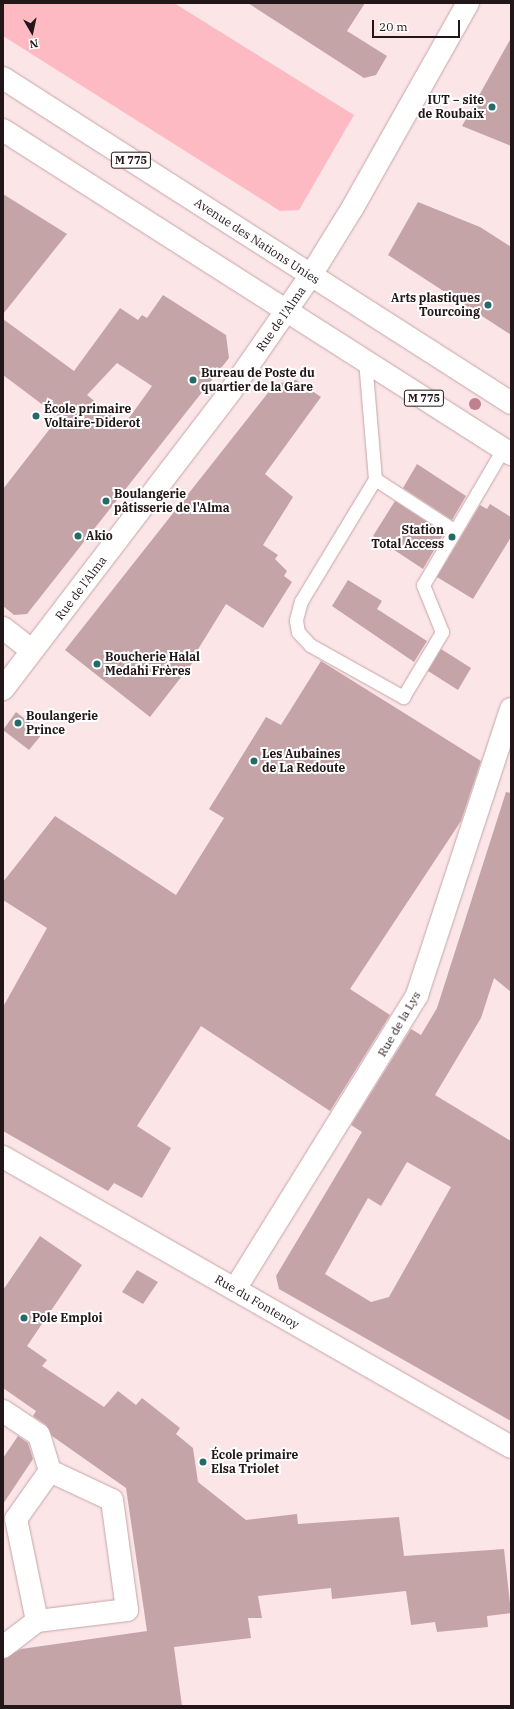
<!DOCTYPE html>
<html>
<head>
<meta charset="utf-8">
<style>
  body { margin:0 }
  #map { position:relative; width:514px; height:1709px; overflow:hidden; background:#fbe5e7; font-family:"IBM Plex Serif",serif }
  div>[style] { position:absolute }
  .green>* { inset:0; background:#febac2 }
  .building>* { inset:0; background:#c5a4a7 }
  .roads { filter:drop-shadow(0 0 1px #c6a5a8) drop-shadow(0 0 1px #c6a5a8) }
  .lane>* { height:13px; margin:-6.5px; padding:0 6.5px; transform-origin:6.5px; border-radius:6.5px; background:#fff }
  .street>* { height:22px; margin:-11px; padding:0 11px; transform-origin:11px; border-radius:11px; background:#fff }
  .secondary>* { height:22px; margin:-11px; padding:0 11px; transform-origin:11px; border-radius:11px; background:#fff }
  .primary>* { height:22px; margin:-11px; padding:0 11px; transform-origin:11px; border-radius:11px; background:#fff }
  .trees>* { width:12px; height:12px; margin:-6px; border-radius:50%; background:#c0808d }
  .dots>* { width:11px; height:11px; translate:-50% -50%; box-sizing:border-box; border:2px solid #fff; border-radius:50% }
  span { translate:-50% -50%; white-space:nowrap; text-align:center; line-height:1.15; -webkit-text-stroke:4px #fff; paint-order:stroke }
  .shield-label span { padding:1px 3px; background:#fff; border:1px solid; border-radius:3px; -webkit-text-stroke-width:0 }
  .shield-label { font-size:11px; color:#221618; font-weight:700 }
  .poi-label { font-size:12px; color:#221618; font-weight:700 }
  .right { translate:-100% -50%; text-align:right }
  .left { translate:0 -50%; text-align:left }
  .street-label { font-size:12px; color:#221618 }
  .frame { position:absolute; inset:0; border:4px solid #221618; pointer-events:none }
  .north { position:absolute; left:12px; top:12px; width:40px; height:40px; -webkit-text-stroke:3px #fff; paint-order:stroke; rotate:171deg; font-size:11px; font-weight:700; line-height:16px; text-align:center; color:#221618 }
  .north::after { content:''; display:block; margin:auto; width:14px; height:18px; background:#221618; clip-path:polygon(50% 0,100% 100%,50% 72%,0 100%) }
  .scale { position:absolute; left:372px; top:20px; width:88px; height:18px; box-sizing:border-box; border:2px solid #221618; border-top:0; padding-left:5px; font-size:12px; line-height:14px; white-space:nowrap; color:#221618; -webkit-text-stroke:3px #fff; paint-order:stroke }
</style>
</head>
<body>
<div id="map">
  <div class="green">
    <i style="clip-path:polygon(3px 3px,174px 3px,354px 115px,299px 210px,280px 211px,3px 36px)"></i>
  </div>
  <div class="building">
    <i style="clip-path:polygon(248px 3px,365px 3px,347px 31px,387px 56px,376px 75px,364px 78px)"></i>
    <i style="clip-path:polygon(511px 38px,511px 146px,462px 126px)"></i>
    <i style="clip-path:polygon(3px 194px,67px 234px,3px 314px)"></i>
    <i style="clip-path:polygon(418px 202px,480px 227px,511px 247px,511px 335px,388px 255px)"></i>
    <i style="clip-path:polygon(evenodd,163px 295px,226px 335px,229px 358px,27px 614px,14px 615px,3px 606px,3px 489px,59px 417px,3px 375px,3px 319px,74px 371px,120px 308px,138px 320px,142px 315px,147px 318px,163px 295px,117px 363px,152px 386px,124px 425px,87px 395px,117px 363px)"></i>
    <i style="clip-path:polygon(296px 380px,321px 397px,265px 474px,293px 497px,263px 545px,278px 555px,275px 559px,287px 571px,284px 576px,292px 582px,263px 628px,226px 604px,197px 651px,200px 653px,150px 717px,65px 650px,275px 384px)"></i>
    <i style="clip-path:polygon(417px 464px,466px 496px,452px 520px,403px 488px)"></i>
    <i style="clip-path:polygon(395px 501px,444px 533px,423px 569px,373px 536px)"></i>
    <i style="clip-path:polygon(490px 504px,511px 517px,511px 537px,473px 599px,437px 577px,480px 505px,487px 509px)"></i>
    <i style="clip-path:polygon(348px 580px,382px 601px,377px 609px,427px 641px,414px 662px,332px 606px)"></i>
    <i style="clip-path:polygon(441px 649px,471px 668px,458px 690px,428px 671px)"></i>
    <i style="clip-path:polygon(321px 661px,481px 761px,461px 821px,350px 989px,390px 1015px,330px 1111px,201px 1026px,137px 1126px,171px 1148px,142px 1198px,114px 1183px,108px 1191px,3px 1131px,3px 1007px,47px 928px,3px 900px,3px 882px,55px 816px,176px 895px,224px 818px,209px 809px,229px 777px,266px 717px,281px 725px)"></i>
    <i style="clip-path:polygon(16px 712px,43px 733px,29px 750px,3px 730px)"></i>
    <i style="clip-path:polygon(evenodd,506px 792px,511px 793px,511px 992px,494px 978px,481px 1018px,435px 1095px,511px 1141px,511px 1421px,279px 1289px,276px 1276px,362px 1132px,351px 1125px,411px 1029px,421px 1035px,437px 1008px,506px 792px,407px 1162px,451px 1187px,389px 1297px,371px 1302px,325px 1274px,368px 1198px,381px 1206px,407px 1162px)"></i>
    <i style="clip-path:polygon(40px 1236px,82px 1265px,27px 1346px,47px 1360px,42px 1366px,104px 1407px,118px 1391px,136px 1405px,142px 1398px,180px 1428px,176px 1434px,193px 1448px,198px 1482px,246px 1520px,297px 1514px,298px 1524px,399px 1517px,404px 1556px,504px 1549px,511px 1613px,487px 1616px,488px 1627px,437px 1632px,435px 1622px,411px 1625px,406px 1591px,332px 1599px,331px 1588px,258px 1596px,262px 1618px,248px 1618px,251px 1638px,174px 1647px,182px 1706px,3px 1706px,3px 1659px,21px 1649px,147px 1631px,126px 1488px,52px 1436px,46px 1425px,33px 1416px,36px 1411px,3px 1388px,3px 1290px)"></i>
    <i style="clip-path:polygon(137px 1270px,158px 1282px,143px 1304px,122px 1292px)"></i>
    <i style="clip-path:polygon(18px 1436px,28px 1443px,33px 1459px,3px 1504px,3px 1458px)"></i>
  </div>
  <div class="roads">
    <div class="lane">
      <i style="left:365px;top:360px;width:119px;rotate:85.2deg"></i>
      <i style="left:375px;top:479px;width:95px;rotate:33deg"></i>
      <i style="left:375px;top:479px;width:143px;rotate:121.2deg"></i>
      <i style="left:301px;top:601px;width:20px;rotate:105deg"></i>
      <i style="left:296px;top:620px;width:12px;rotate:81deg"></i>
      <i style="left:298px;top:632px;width:18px;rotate:47deg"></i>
      <i style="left:310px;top:645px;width:107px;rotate:29.2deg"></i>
      <i style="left:403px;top:697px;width:76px;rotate:-59deg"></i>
      <i style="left:442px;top:632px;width:51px;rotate:-112deg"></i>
      <i style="left:423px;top:585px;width:158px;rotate:-59.5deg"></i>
    </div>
    <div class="street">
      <i style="left:3px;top:628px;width:37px;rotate:38deg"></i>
      <i style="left:3px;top:689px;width:377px;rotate:-52.6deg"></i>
      <i style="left:232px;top:389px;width:139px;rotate:-55.3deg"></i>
      <i style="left:3px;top:1157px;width:585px;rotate:29.72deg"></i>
      <i style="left:235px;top:1289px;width:346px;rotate:-58.2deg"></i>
      <i style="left:417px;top:995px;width:301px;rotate:-71.8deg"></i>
      <i style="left:3px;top:1411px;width:43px;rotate:33.7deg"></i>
      <i style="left:39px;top:1435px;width:38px;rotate:73deg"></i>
      <i style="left:50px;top:1471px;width:68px;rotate:25.1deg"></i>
      <i style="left:112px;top:1500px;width:111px;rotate:82.2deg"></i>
      <i style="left:127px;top:1610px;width:91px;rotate:173deg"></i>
      <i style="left:37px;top:1621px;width:104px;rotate:-101.6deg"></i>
      <i style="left:16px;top:1519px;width:59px;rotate:-54.7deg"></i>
      <i style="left:3px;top:1647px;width:43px;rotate:-37.4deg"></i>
    </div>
    <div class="secondary">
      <i style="left:311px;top:275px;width:80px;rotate:-58.3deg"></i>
      <i style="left:353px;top:207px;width:234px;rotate:-60.6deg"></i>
    </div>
    <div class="primary">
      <i style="left:3px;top:78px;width:603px;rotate:32.61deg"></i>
      <i style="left:3px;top:130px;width:603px;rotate:32.53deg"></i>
    </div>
  </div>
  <div class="trees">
    <i style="left:475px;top:404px"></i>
  </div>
  <div class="dots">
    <i style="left:492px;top:107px;background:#216c69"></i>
    <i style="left:488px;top:305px;background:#216c69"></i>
    <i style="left:193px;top:380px;background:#216c69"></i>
    <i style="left:36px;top:416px;background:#216c69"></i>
    <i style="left:106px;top:501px;background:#216c69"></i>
    <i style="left:78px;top:536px;background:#216c69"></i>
    <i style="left:452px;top:537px;background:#216c69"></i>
    <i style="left:97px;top:664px;background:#216c69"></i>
    <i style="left:18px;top:723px;background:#216c69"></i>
    <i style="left:254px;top:761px;background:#216c69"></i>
    <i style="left:24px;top:1318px;background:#216c69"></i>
    <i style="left:203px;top:1462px;background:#216c69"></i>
  </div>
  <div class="shield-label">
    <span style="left:131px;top:160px">M 775</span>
    <span style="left:424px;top:398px">M 775</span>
  </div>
  <div class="poi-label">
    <span class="right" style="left:484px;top:107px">IUT − site<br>de Roubaix</span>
    <span class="right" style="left:480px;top:305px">Arts plastiques<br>Tourcoing</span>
    <span class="left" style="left:201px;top:380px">Bureau de Poste du<br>quartier de la Gare</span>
    <span class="left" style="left:44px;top:416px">École primaire<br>Voltaire-Diderot</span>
    <span class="left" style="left:114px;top:501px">Boulangerie<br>pâtisserie de l'Alma</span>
    <span class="right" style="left:444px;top:537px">Station<br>Total Access</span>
    <span class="left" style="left:86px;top:536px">Akio</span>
    <span class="left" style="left:105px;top:664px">Boucherie Halal<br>Medahi Frères</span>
    <span class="left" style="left:26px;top:723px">Boulangerie<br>Prince</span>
    <span class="left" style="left:262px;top:761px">Les Aubaines<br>de La Redoute</span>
    <span class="left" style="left:32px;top:1318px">Pole Emploi</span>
    <span class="left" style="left:211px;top:1462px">École primaire<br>Elsa Triolet</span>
  </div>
  <div class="street-label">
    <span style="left:257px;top:241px;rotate:33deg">Avenue des Nations Unies</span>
    <span style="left:281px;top:319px;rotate:-55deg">Rue de l'Alma</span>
    <span style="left:81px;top:588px;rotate:-53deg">Rue de l'Alma</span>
    <span style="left:399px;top:1024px;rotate:-60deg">Rue de la Lys</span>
    <span style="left:257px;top:1302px;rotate:30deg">Rue du Fontenoy</span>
  </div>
  <div class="frame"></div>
  <div class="north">N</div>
  <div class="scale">20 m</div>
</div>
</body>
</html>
